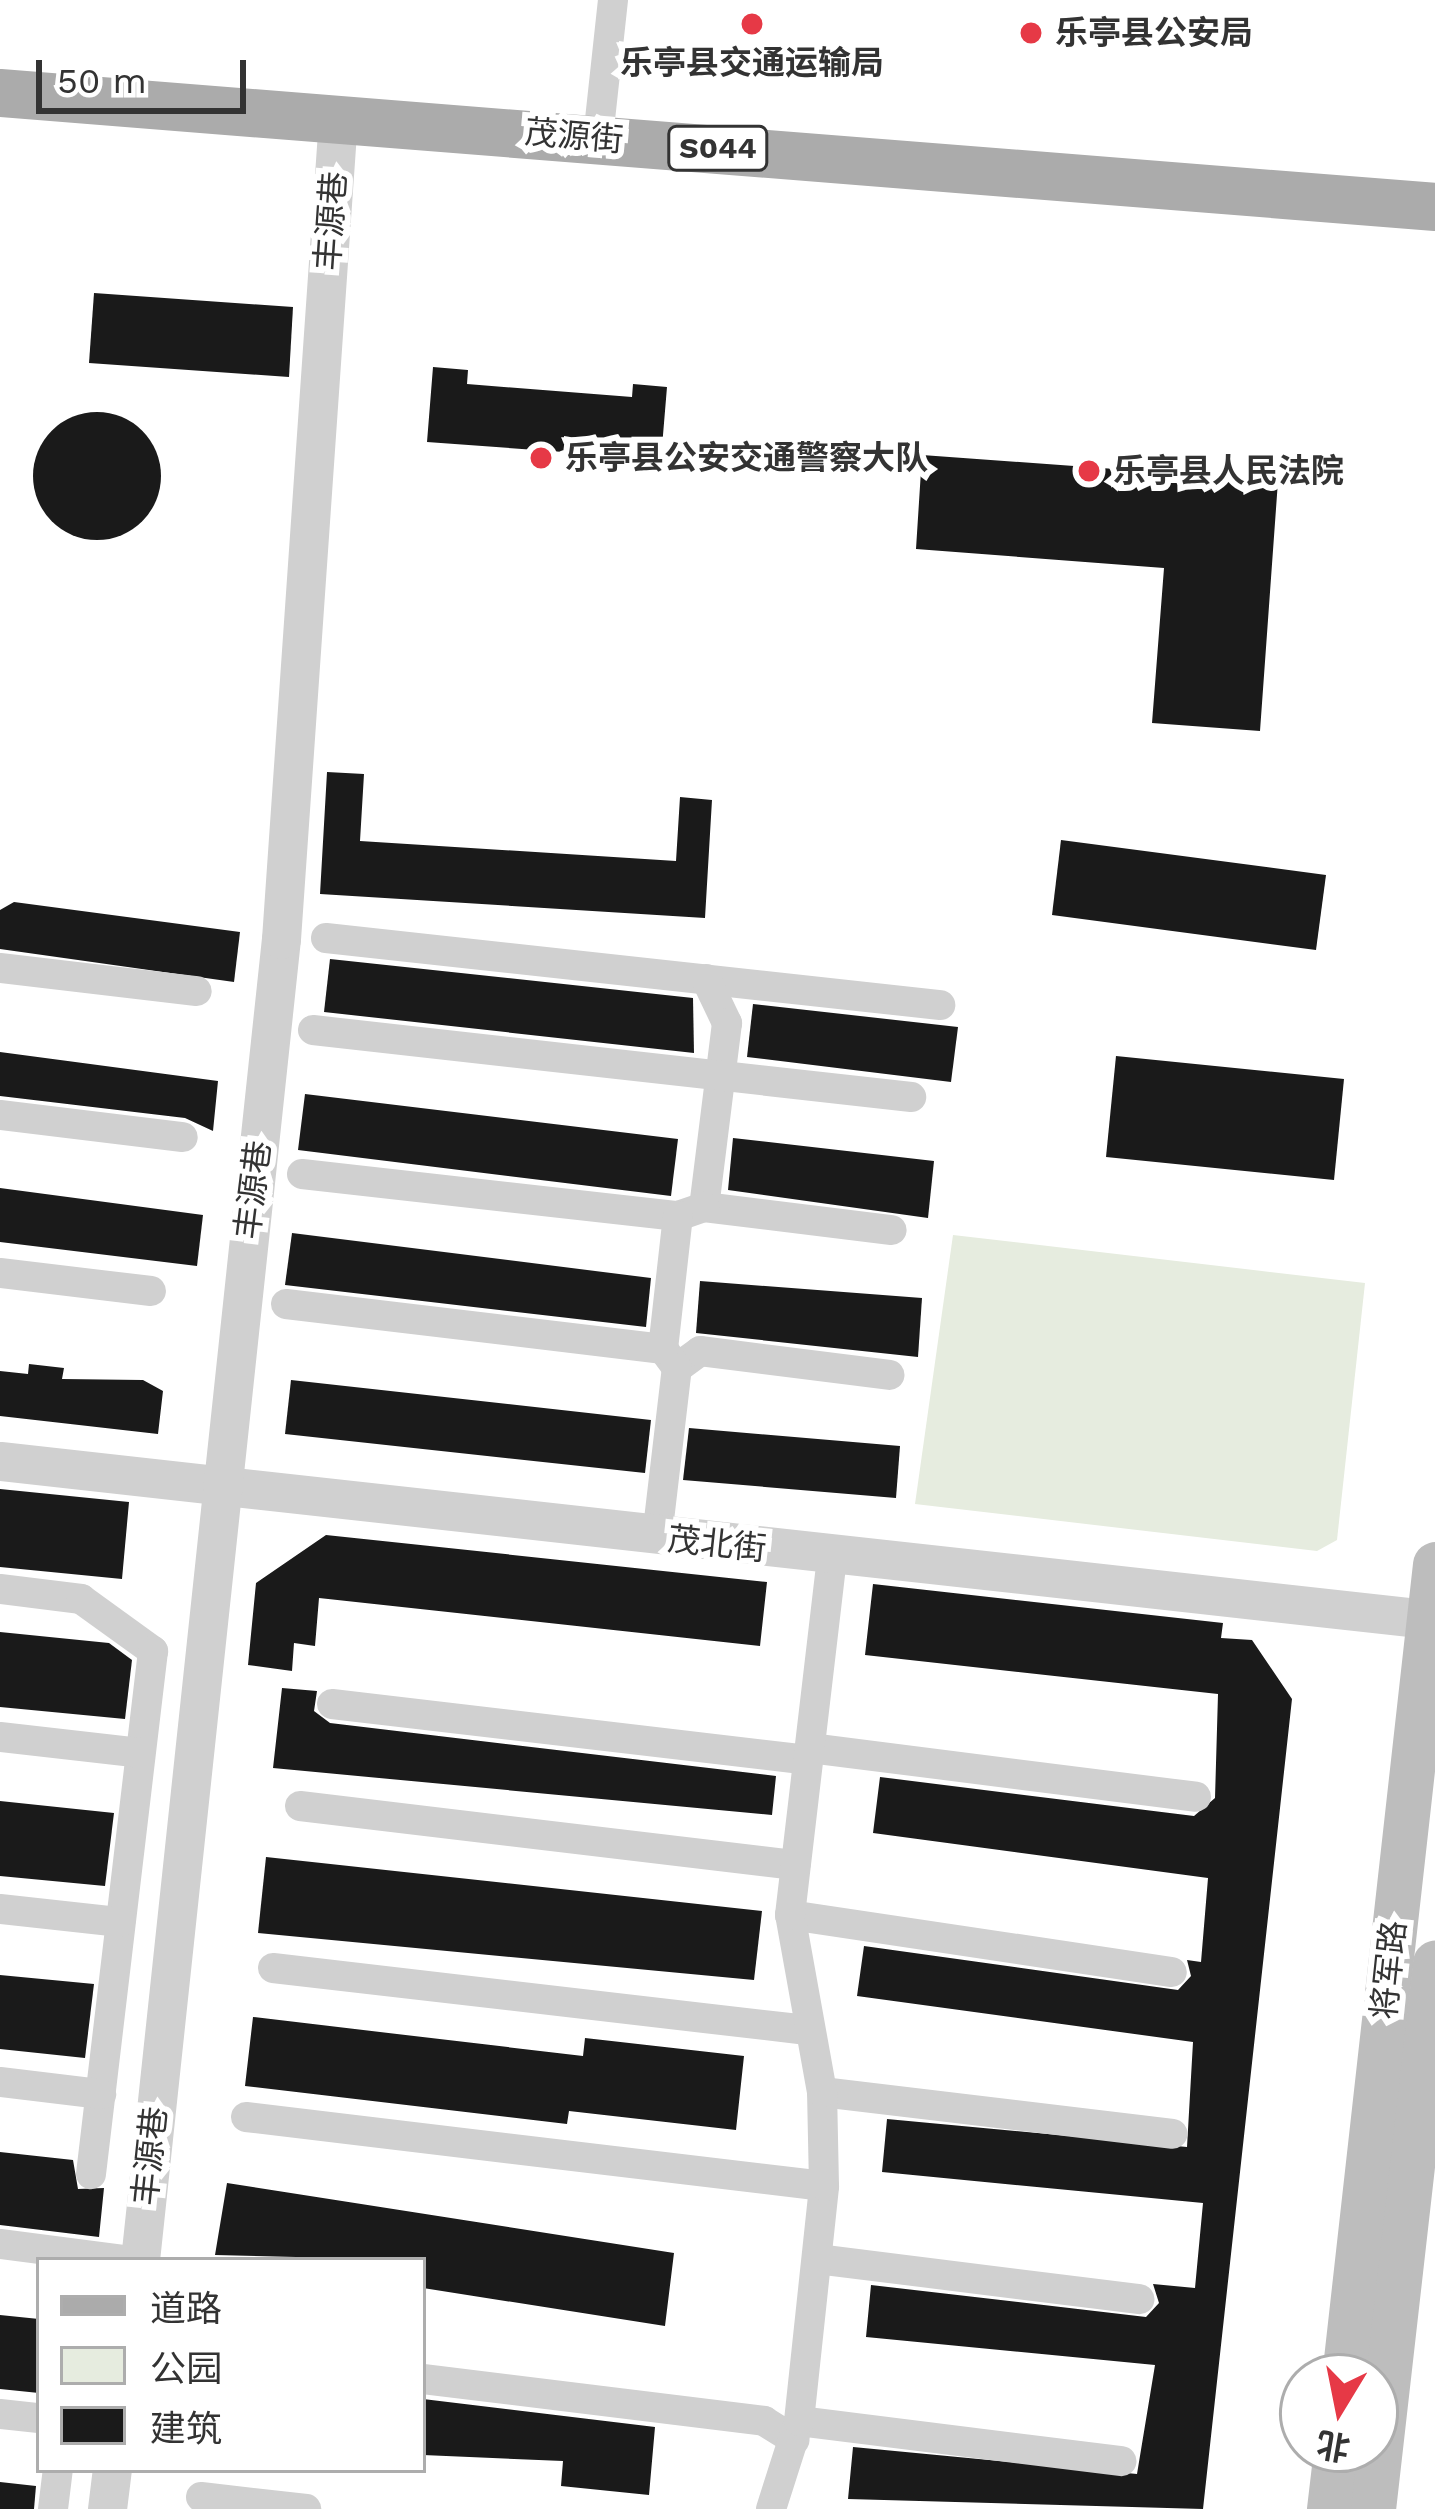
<!DOCTYPE html>
<html>
<head>
<meta charset="utf-8">
<style>
  body { margin:0 }
  #map { position:relative; width:1435px; height:2509px; overflow:hidden; background:#fff; font-family:"Work Sans","Noto Sans SC",sans-serif }
  div>[style] { position:absolute }
  .green>* { inset:0; background:#e6ecdf }
  .building>* { inset:0; background:#1a1a1a }
  .round { border-radius:50% }
  .minor>* { height:30px; margin:-15px; padding:0 15px; transform-origin:15px; border-radius:15px; background:#d0d0d0 }
  .tertiary>* { height:39px; margin:-19.5px; padding:0 19.5px; transform-origin:19.5px; border-radius:19.5px; background:#d0d0d0 }
  .secondary>* { height:45px; margin:-22.5px; padding:0 22.5px; transform-origin:22.5px; border-radius:22.5px; background:#bdbdbd }
  .primary>* { height:48px; margin:-24px; padding:0 24px; transform-origin:24px; border-radius:24px; background:#ababab }
  .dots>* { width:33px; height:33px; translate:-50% -50%; box-sizing:border-box; border:6px solid #fff; border-radius:50% }
  span { translate:-50% -50%; white-space:nowrap; text-align:center; line-height:1.15; -webkit-text-stroke:12px #fff; paint-order:stroke }
  .shield-label span { padding:3px 9px; background:#fff; border:3px solid; border-radius:9px; -webkit-text-stroke-width:0 }
  .shield-label { font-size:30px; color:#333; font-weight:700 }
  .poi-label { font-size:33px; color:#333; font-weight:700 }
  .left { translate:0 -50%; text-align:left }
  .street-label { font-size:33px; color:#333 }
  .legend { position:absolute; left:36px; top:2257px; width:390px; height:216px; box-sizing:border-box; background:#fff; border:3px solid #adadad; margin:0; padding:15px 21px; list-style:none; font-size:36px; color:#333 }
  .legend li { display:flex; align-items:center; gap:24px; height:60px }
  .legend b { width:60px; border:3px solid #adadad }
  .north { position:absolute; left:1279px; top:2353px; width:120px; height:120px; box-sizing:border-box; background:#fff; border:3px solid #adadad; border-radius:50%; rotate:190deg; font-size:33px; font-weight:700; line-height:48px; text-align:center; color:#333 }
  .north::after { content:''; display:block; margin:auto; width:42px; height:54px; background:#e63946; clip-path:polygon(50% 0,100% 100%,50% 72%,0 100%) }
  .scale { position:absolute; left:36px; top:60px; width:210px; height:54px; box-sizing:border-box; border:6px solid #333; border-top:0; padding-left:15px; font-size:36px; line-height:42px; white-space:nowrap; color:#333; -webkit-text-stroke:9px #fff; paint-order:stroke }
</style>
</head>
<body>
<div id="map">
  <div class="green">
    <i style="clip-path:polygon(953px 1235px,1365px 1283px,1337px 1540px,1317px 1551px,915px 1504px)"></i>
  </div>
  <div class="building">
    <i style="clip-path:polygon(94px 293px,293px 307px,289px 377px,89px 363px)"></i>
    <i style="clip-path:polygon(433px 367px,468px 370px,467px 384px,632px 397px,633px 384px,667px 387px,661px 459px,427px 442px)"></i>
    <i class="round" style="left:33px;top:412px;width:128px;height:128px"></i>
    <i style="clip-path:polygon(922px 455px,1278px 481px,1260px 731px,1152px 723px,1164px 568px,916px 549px)"></i>
    <i style="clip-path:polygon(327px 772px,364px 774px,360px 841px,676px 861px,680px 797px,712px 800px,705px 918px,320px 894px)"></i>
    <i style="clip-path:polygon(1061px 840px,1326px 875px,1316px 950px,1052px 915px)"></i>
    <i style="clip-path:polygon(14px 902px,240px 932px,234px 982px,0 949px,0 910px)"></i>
    <i style="clip-path:polygon(330px 959px,693px 998px,694px 1053px,324px 1012px)"></i>
    <i style="clip-path:polygon(753px 1004px,958px 1027px,951px 1082px,747px 1057px)"></i>
    <i style="clip-path:polygon(0 1052px,218px 1081px,213px 1131px,185px 1118px,0 1096px)"></i>
    <i style="clip-path:polygon(1116px 1056px,1344px 1079px,1334px 1180px,1106px 1157px)"></i>
    <i style="clip-path:polygon(305px 1094px,678px 1139px,671px 1196px,298px 1150px)"></i>
    <i style="clip-path:polygon(733px 1138px,934px 1161px,928px 1218px,728px 1190px)"></i>
    <i style="clip-path:polygon(0 1188px,203px 1215px,197px 1266px,0 1242px)"></i>
    <i style="clip-path:polygon(292px 1233px,651px 1278px,646px 1327px,285px 1285px)"></i>
    <i style="clip-path:polygon(700px 1281px,922px 1298px,918px 1357px,696px 1333px)"></i>
    <i style="clip-path:polygon(29px 1364px,64px 1368px,62px 1379px,143px 1380px,163px 1391px,158px 1434px,0 1416px,0 1371px,28px 1374px)"></i>
    <i style="clip-path:polygon(291px 1380px,651px 1420px,645px 1473px,285px 1434px)"></i>
    <i style="clip-path:polygon(689px 1428px,900px 1446px,896px 1498px,683px 1480px)"></i>
    <i style="clip-path:polygon(0 1489px,129px 1502px,122px 1579px,0 1567px)"></i>
    <i style="clip-path:polygon(326px 1535px,767px 1582px,760px 1646px,319px 1598px,315px 1646px,294px 1643px,292px 1671px,248px 1665px,256px 1583px)"></i>
    <i style="clip-path:polygon(873px 1584px,1223px 1623px,1221px 1638px,1252px 1640px,1292px 1699px,1203px 2509px,848px 2499px,853px 2447px,1137px 2474px,1155px 2365px,866px 2337px,871px 2285px,1146px 2317px,1159px 2303px,1153px 2284px,1195px 2288px,1203px 2203px,882px 2172px,887px 2119px,1187px 2147px,1193px 2042px,857px 1996px,864px 1946px,1178px 1990px,1191px 1976px,1187px 1960px,1201px 1962px,1208px 1878px,873px 1833px,880px 1777px,1194px 1816px,1215px 1798px,1218px 1694px,865px 1655px)"></i>
    <i style="clip-path:polygon(0 1632px,109px 1643px,132px 1660px,125px 1719px,0 1707px)"></i>
    <i style="clip-path:polygon(282px 1688px,317px 1691px,314px 1711px,330px 1723px,776px 1776px,772px 1815px,273px 1768px)"></i>
    <i style="clip-path:polygon(0 1801px,114px 1813px,105px 1886px,0 1876px)"></i>
    <i style="clip-path:polygon(266px 1857px,762px 1911px,754px 1980px,258px 1933px)"></i>
    <i style="clip-path:polygon(0 1975px,94px 1984px,85px 2058px,0 2049px)"></i>
    <i style="clip-path:polygon(253px 2017px,583px 2056px,585px 2038px,744px 2056px,736px 2130px,569px 2111px,567px 2124px,245px 2086px)"></i>
    <i style="clip-path:polygon(0 2152px,73px 2160px,78px 2189px,104px 2188px,99px 2237px,0 2225px)"></i>
    <i style="clip-path:polygon(227px 2183px,674px 2253px,665px 2326px,423px 2288px,423px 2260px,215px 2255px)"></i>
    <i style="clip-path:polygon(0 2315px,39px 2319px,39px 2393px,0 2389px)"></i>
    <i style="clip-path:polygon(423px 2399px,655px 2427px,649px 2495px,561px 2486px,563px 2461px,423px 2455px)"></i>
    <i style="clip-path:polygon(0 2482px,36px 2486px,34px 2509px,0 2509px)"></i>
  </div>
  <div class="minor">
    <i style="left:598px;top:138px;width:139px;rotate:-83.8deg"></i>
    <i style="left:326px;top:938px;width:618px;rotate:6.23deg"></i>
    <i style="left:0;top:968px;width:198px;rotate:6.7deg"></i>
    <i style="left:706px;top:979px;width:49px;rotate:64.5deg"></i>
    <i style="left:727px;top:1023px;width:185px;rotate:97.1deg"></i>
    <i style="left:704px;top:1207px;width:189px;rotate:7deg"></i>
    <i style="left:313px;top:1030px;width:602px;rotate:6.39deg"></i>
    <i style="left:0;top:1115px;width:184px;rotate:6.9deg"></i>
    <i style="left:302px;top:1174px;width:378px;rotate:6.4deg"></i>
    <i style="left:678px;top:1216px;width:28px;rotate:-19deg"></i>
    <i style="left:0;top:1273px;width:152px;rotate:6.8deg"></i>
    <i style="left:286px;top:1304px;width:380px;rotate:6.8deg"></i>
    <i style="left:677px;top:1368px;width:29px;rotate:-36deg"></i>
    <i style="left:700px;top:1351px;width:191px;rotate:7.2deg"></i>
    <i style="left:657px;top:1537px;width:170px;rotate:-83.3deg"></i>
    <i style="left:677px;top:1368px;width:24px;rotate:-126deg"></i>
    <i style="left:663px;top:1349px;width:134px;rotate:-83.6deg"></i>
    <i style="left:0;top:1589px;width:82px;rotate:7deg"></i>
    <i style="left:81px;top:1599px;width:89px;rotate:35.8deg"></i>
    <i style="left:153px;top:1651px;width:527px;rotate:96.76deg"></i>
    <i style="left:332px;top:1704px;width:479px;rotate:6.7deg"></i>
    <i style="left:0;top:1737px;width:141px;rotate:6.5deg"></i>
    <i style="left:810px;top:1748px;width:389px;rotate:7.2deg"></i>
    <i style="left:300px;top:1806px;width:499px;rotate:6.8deg"></i>
    <i style="left:0;top:1909px;width:121px;rotate:6.2deg"></i>
    <i style="left:790px;top:1915px;width:386px;rotate:8.5deg"></i>
    <i style="left:273px;top:1968px;width:538px;rotate:6.62deg"></i>
    <i style="left:0;top:2082px;width:102px;rotate:6.8deg"></i>
    <i style="left:822px;top:2092px;width:353px;rotate:6.8deg"></i>
    <i style="left:246px;top:2117px;width:582px;rotate:6.81deg"></i>
    <i style="left:0;top:2244px;width:126px;rotate:7.3deg"></i>
    <i style="left:817px;top:2259px;width:325px;rotate:7.1deg"></i>
    <i style="left:423px;top:2379px;width:344px;rotate:7deg"></i>
    <i style="left:764px;top:2421px;width:36px;rotate:32deg"></i>
    <i style="left:0;top:2414px;width:39px;rotate:6deg"></i>
    <i style="left:799px;top:2421px;width:325px;rotate:7.1deg"></i>
    <i style="left:201px;top:2497px;width:106px;rotate:6.5deg"></i>
    <i style="left:53px;top:2509px;width:39px;rotate:-83deg"></i>
    <i style="left:771px;top:2509px;width:92px;rotate:-72.3deg"></i>
    <i style="left:799px;top:2421px;width:236px;rotate:-83.9deg"></i>
    <i style="left:824px;top:2186px;width:94px;rotate:-91.2deg"></i>
    <i style="left:822px;top:2092px;width:180px;rotate:-100.2deg"></i>
    <i style="left:790px;top:1915px;width:360px;rotate:-83.3deg"></i>
  </div>
  <div class="tertiary">
    <i style="left:0;top:1461px;width:1444px;rotate:6.32deg"></i>
    <i style="left:140px;top:2260px;width:1329px;rotate:-83.91deg"></i>
    <i style="left:281px;top:939px;width:824px;rotate:-86.03deg"></i>
    <i style="left:107px;top:2509px;width:39px;rotate:-83deg"></i>
  </div>
  <div class="secondary">
    <i style="left:1344px;top:2377px;width:818px;rotate:-83.61deg"></i>
    <i style="left:1329px;top:2509px;width:60px;rotate:-83.3deg"></i>
    <i style="left:1373px;top:2509px;width:550px;rotate:-83.52deg"></i>
  </div>
  <div class="primary">
    <i style="left:0;top:93px;width:1440px;rotate:4.54deg"></i>
  </div>
  <div class="dots">
    <i style="left:752px;top:24px;background:#e63946"></i>
    <i style="left:1031px;top:33px;background:#e63946"></i>
    <i style="left:541px;top:458px;background:#e63946"></i>
    <i style="left:1089px;top:471px;background:#e63946"></i>
  </div>
  <div class="shield-label">
    <span style="left:718px;top:148px">S044</span>
  </div>
  <div class="poi-label">
    <span class="left" style="left:1055px;top:33px">乐亭县公安局</span>
    <span style="left:752px;top:63px">乐亭县交通运输局</span>
    <span class="left" style="left:565px;top:458px">乐亭县公安交通警察大队</span>
    <span class="left" style="left:1113px;top:471px">乐亭县人民法院</span>
  </div>
  <div class="street-label">
    <span style="left:574px;top:136px;rotate:5deg">茂源街</span>
    <span style="left:331px;top:221px;rotate:-86deg">丰源巷</span>
    <span style="left:253px;top:1190px;rotate:-83deg">丰源巷</span>
    <span style="left:717px;top:1544px;rotate:6deg">茂北街</span>
    <span style="left:1389px;top:1970px;rotate:-84deg">将军路</span>
    <span style="left:150px;top:2156px;rotate:-84deg">丰源巷</span>
  </div>
  <ul class="legend">
  <li><b style="height:15px;background:#ababab"></b>道路</li>
  <li><b style="height:33px;background:#e6ecdf"></b>公园</li>
  <li><b style="height:33px;background:#1a1a1a"></b>建筑</li>
  </ul>
  <div class="north">北</div>
  <div class="scale">50 m</div>
</div>
</body>
</html>
